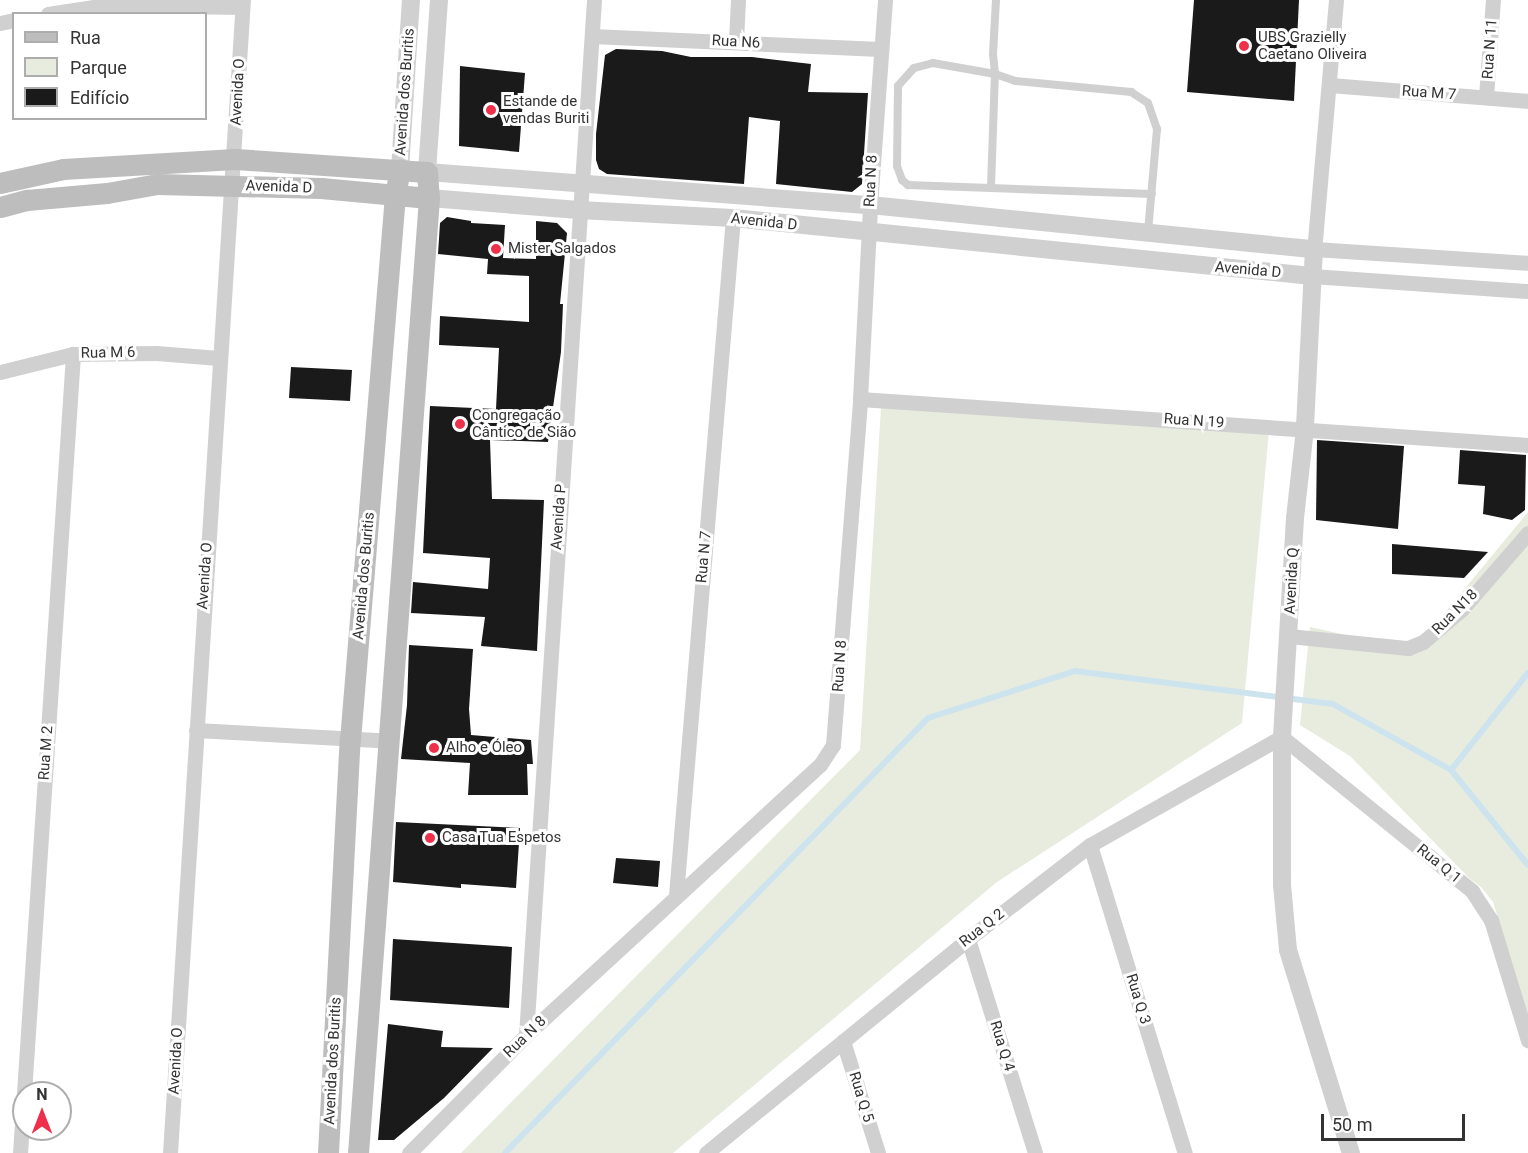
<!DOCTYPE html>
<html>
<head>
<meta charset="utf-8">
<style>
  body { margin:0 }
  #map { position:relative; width:1528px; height:1153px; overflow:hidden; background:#fff; font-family:Roboto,sans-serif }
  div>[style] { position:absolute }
  .green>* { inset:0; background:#e7ecde }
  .stream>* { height:6px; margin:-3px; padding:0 3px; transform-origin:3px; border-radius:3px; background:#cde4ef }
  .building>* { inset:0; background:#1a1a1a }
  .service>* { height:8px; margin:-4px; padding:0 4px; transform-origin:4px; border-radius:4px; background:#d0d0d0 }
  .minor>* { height:15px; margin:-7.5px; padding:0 7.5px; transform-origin:7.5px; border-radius:7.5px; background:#d0d0d0 }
  .tertiary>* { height:18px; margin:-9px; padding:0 9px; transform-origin:9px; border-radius:9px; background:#d0d0d0 }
  .secondary>* { height:21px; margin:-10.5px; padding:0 10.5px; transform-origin:10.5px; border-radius:10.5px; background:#bdbdbd }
  .dots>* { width:16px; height:16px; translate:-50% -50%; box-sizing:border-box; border:3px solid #fff; border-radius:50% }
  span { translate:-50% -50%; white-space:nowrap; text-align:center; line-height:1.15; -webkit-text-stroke:6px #fff; paint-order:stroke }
  .poi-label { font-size:15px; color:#333 }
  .left { translate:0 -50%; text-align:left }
  .street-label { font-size:15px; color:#333 }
  .legend { position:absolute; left:12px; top:12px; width:195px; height:108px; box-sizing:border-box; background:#fff; border:2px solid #adadad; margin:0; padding:8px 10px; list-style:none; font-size:18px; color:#333 }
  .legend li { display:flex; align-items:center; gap:12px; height:30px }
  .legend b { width:30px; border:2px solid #adadad }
  .north { position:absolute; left:12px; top:1081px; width:60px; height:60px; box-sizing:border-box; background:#fff; border:2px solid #adadad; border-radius:50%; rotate:0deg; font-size:16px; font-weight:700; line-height:24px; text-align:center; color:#333 }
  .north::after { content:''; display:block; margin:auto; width:21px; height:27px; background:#ee304a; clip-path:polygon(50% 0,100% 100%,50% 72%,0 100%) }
  .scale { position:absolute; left:1321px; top:1114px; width:144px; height:27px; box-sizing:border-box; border:3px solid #333; border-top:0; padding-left:8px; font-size:18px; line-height:21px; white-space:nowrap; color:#333; -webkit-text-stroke:4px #fff; paint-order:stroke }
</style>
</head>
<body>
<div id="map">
  <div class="green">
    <i style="clip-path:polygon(881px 408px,1269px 431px,1242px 723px,997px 882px,673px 1153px,461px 1153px,860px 750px)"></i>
    <i style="clip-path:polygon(1528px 512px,1528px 1014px,1493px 902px,1481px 887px,1469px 878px,1350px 756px,1300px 725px,1310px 627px,1414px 650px)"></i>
  </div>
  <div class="stream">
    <i style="left:1451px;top:770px;width:124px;rotate:-51.6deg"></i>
    <i style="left:505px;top:1153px;width:607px;rotate:-45.8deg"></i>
    <i style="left:928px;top:718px;width:154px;rotate:-17.7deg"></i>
    <i style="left:1075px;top:671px;width:260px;rotate:7.3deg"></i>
    <i style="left:1333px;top:704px;width:135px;rotate:29.2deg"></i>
    <i style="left:1451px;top:770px;width:122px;rotate:51deg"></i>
  </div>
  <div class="building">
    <i style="clip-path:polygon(1194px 0,1299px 0,1294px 101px,1187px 92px)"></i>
    <i style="clip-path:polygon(616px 49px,662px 51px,691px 57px,752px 57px,811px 64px,808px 92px,868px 93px,862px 184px,852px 192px,776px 184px,780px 121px,749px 117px,744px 184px,607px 174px,599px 169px,596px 160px,596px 134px,605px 55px)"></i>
    <i style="clip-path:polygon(460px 66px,525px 73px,519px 152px,459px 146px)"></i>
    <i style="clip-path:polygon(447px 217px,471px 221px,471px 223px,505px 225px,503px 258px,536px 259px,536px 221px,557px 223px,567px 233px,560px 304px,563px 304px,561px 352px,548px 442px,490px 440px,492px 499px,544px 500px,537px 651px,481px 646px,485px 617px,411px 613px,413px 582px,488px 589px,490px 558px,423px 553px,430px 406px,496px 409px,499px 348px,439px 345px,440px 316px,529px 322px,529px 276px,487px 274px,488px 259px,438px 254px,440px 223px)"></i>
    <i style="clip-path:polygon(291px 367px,352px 370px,350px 401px,289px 398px)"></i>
    <i style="clip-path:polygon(1317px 440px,1404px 446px,1398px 529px,1316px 520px)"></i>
    <i style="clip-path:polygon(1460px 450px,1526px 455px,1525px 510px,1512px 520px,1483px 514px,1485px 486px,1458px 484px)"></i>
    <i style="clip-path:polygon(1392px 544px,1488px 552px,1464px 578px,1392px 574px)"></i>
    <i style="clip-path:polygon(409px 645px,473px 649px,469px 709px,471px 735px,531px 740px,533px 764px,527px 764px,528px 795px,468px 795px,470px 763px,401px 759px,407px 705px)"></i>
    <i style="clip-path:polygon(396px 822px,520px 828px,516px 888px,461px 884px,461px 888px,393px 882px)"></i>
    <i style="clip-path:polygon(616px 858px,660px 861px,658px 887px,613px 883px)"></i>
    <i style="clip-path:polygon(393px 939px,512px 947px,509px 1008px,390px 1000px)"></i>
    <i style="clip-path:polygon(388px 1024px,443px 1031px,441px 1047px,493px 1048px,444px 1098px,394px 1140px,378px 1140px)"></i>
  </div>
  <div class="service">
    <i style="left:996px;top:0;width:54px;rotate:93.2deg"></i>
    <i style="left:993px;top:54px;width:20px;rotate:84deg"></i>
    <i style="left:995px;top:74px;width:21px;rotate:19deg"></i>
    <i style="left:1015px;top:81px;width:117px;rotate:5.4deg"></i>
    <i style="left:1131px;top:92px;width:20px;rotate:33deg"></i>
    <i style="left:1148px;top:103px;width:28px;rotate:71deg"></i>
    <i style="left:1157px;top:129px;width:103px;rotate:95deg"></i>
    <i style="left:991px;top:187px;width:113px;rotate:-88deg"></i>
    <i style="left:995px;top:74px;width:63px;rotate:-169.9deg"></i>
    <i style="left:933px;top:63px;width:20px;rotate:165deg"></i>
    <i style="left:914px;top:68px;width:24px;rotate:132deg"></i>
    <i style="left:898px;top:86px;width:80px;rotate:90.7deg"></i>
    <i style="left:897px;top:166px;width:15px;rotate:70deg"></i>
    <i style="left:902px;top:180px;width:8px;rotate:40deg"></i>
    <i style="left:908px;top:185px;width:244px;rotate:2.1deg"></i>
  </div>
  <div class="minor">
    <i style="left:1336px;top:0;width:250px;rotate:95deg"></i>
    <i style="left:1314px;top:249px;width:214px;rotate:3.7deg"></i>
    <i style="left:48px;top:14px;width:59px;rotate:-8.8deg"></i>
    <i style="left:106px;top:5px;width:136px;rotate:0.8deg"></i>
    <i style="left:0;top:23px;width:14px;rotate:-12deg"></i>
    <i style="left:592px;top:36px;width:288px;rotate:2.6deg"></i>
    <i style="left:736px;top:41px;width:41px;rotate:-87.2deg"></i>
    <i style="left:1330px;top:85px;width:199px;rotate:4.6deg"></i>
    <i style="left:1486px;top:97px;width:97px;rotate:-85.9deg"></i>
    <i style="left:1312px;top:276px;width:217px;rotate:4deg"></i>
    <i style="left:0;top:372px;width:75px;rotate:-13.9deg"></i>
    <i style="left:73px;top:354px;width:83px;rotate:-0.7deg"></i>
    <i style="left:156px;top:353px;width:63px;rotate:4.5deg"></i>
    <i style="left:860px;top:399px;width:670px;rotate:3.94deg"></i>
    <i style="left:1289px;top:636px;width:120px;rotate:5.8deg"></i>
    <i style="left:1408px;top:648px;width:16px;rotate:-22deg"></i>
    <i style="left:1423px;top:642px;width:50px;rotate:-40.1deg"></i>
    <i style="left:1461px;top:610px;width:102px;rotate:-49deg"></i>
    <i style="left:196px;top:730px;width:194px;rotate:3.2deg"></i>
    <i style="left:1090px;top:845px;width:322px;rotate:72.9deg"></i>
    <i style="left:676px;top:895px;width:679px;rotate:-85.19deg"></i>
    <i style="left:968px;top:939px;width:224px;rotate:72.6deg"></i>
    <i style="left:526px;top:1035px;width:1037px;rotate:-86.24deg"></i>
    <i style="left:843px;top:1041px;width:117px;rotate:72.6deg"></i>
    <i style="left:20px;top:1153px;width:801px;rotate:-86.2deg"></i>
    <i style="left:170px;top:1153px;width:1155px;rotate:-86.38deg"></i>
    <i style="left:409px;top:1153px;width:166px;rotate:-45.2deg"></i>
    <i style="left:526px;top:1035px;width:399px;rotate:-42.6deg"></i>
    <i style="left:820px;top:765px;width:24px;rotate:-57deg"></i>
    <i style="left:833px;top:745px;width:347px;rotate:-85.5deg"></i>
    <i style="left:860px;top:399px;width:194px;rotate:-87deg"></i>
    <i style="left:870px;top:205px;width:206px;rotate:-85.8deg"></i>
    <i style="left:706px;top:1153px;width:338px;rotate:-39.2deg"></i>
    <i style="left:968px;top:939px;width:154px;rotate:-37.6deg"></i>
    <i style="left:1090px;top:845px;width:220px;rotate:-29.4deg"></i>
    <i style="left:1282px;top:737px;width:245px;rotate:39deg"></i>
    <i style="left:1472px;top:891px;width:35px;rotate:57deg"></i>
    <i style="left:1491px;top:920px;width:126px;rotate:72.9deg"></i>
  </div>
  <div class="tertiary">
    <i style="left:439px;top:0;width:172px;rotate:94deg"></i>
    <i style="left:427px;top:172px;width:444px;rotate:4.3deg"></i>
    <i style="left:870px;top:205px;width:446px;rotate:5.7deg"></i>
    <i style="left:1314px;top:249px;width:180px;rotate:92.9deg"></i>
    <i style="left:1305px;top:429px;width:90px;rotate:96.4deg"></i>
    <i style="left:1295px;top:518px;width:219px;rotate:93.4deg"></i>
    <i style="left:1282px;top:737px;width:148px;rotate:90deg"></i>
    <i style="left:1282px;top:885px;width:65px;rotate:84.7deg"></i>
    <i style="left:1288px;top:950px;width:213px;rotate:72.8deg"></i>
    <i style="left:400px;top:169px;width:169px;rotate:-86.3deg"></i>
    <i style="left:429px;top:198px;width:150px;rotate:4.6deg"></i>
    <i style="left:579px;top:210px;width:154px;rotate:3deg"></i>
    <i style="left:733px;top:218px;width:582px;rotate:5.72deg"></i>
  </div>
  <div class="secondary">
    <i style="left:0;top:183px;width:65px;rotate:-12.5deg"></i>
    <i style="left:63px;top:169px;width:172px;rotate:-3.3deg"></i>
    <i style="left:235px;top:159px;width:192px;rotate:3.9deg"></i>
    <i style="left:427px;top:172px;width:26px;rotate:86deg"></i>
    <i style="left:429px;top:198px;width:958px;rotate:94.25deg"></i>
    <i style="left:0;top:207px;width:28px;rotate:-15deg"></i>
    <i style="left:27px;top:200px;width:80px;rotate:-5deg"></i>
    <i style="left:107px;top:193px;width:51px;rotate:-10.2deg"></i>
    <i style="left:157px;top:184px;width:164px;rotate:1.4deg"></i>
    <i style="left:321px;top:188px;width:108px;rotate:5.3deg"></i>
    <i style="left:328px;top:1153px;width:414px;rotate:-87deg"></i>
    <i style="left:350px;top:740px;width:547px;rotate:-85.28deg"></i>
    <i style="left:395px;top:195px;width:26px;rotate:-79deg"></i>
  </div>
  <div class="dots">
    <i style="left:1244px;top:46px;background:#ee304a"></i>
    <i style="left:491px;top:110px;background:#ee304a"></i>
    <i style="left:496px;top:249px;background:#ee304a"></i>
    <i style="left:460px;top:424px;background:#ee304a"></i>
    <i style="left:434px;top:748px;background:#ee304a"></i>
    <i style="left:430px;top:838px;background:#ee304a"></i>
  </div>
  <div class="poi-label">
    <span class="left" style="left:1258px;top:46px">UBS Grazielly<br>Caetano Oliveira</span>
    <span class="left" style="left:503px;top:110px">Estande de<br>vendas Buriti</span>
    <span class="left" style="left:508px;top:249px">Mister Salgados</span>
    <span class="left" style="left:472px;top:424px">Congregação<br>Cântico de Sião</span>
    <span class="left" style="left:446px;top:748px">Alho e Óleo</span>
    <span class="left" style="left:442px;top:838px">Casa Tua Espetos</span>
  </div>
  <div class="street-label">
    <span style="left:736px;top:42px;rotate:3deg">Rua N6</span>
    <span style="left:1490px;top:49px;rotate:-86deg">Rua N 11</span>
    <span style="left:238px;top:92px;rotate:-87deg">Avenida O</span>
    <span style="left:405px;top:92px;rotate:-86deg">Avenida dos Buritis</span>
    <span style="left:1429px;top:93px;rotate:4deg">Rua M 7</span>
    <span style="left:871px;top:181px;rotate:-87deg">Rua N 8</span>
    <span style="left:279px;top:187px;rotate:2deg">Avenida D</span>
    <span style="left:764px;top:222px;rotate:6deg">Avenida D</span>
    <span style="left:1248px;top:270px;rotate:5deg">Avenida D</span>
    <span style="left:108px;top:353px;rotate:-1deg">Rua M 6</span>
    <span style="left:1194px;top:421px;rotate:4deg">Rua N 19</span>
    <span style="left:559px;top:517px;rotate:-86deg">Avenida P</span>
    <span style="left:704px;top:557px;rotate:-85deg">Rua N 7</span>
    <span style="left:205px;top:576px;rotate:-86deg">Avenida O</span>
    <span style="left:364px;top:576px;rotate:-85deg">Avenida dos Buritis</span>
    <span style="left:1292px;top:581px;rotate:-87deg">Avenida Q</span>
    <span style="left:1455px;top:612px;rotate:-45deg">Rua N18</span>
    <span style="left:840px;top:666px;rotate:-86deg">Rua N 8</span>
    <span style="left:46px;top:753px;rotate:-86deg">Rua M 2</span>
    <span style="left:1439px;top:864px;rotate:39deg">Rua Q 1</span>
    <span style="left:982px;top:928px;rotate:-38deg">Rua Q 2</span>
    <span style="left:1138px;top:999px;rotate:73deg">Rua Q 3</span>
    <span style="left:525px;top:1037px;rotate:-44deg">Rua N 8</span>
    <span style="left:1002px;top:1046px;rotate:73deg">Rua Q 4</span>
    <span style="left:176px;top:1061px;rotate:-87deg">Avenida O</span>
    <span style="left:333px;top:1061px;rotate:-87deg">Avenida dos Buritis</span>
    <span style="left:861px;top:1097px;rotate:73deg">Rua Q 5</span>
  </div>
  <ul class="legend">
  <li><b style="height:8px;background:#bdbdbd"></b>Rua</li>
  <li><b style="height:16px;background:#e7ecde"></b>Parque</li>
  <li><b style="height:16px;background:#1a1a1a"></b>Edifício</li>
  </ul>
  <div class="north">N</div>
  <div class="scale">50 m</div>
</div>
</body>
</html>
